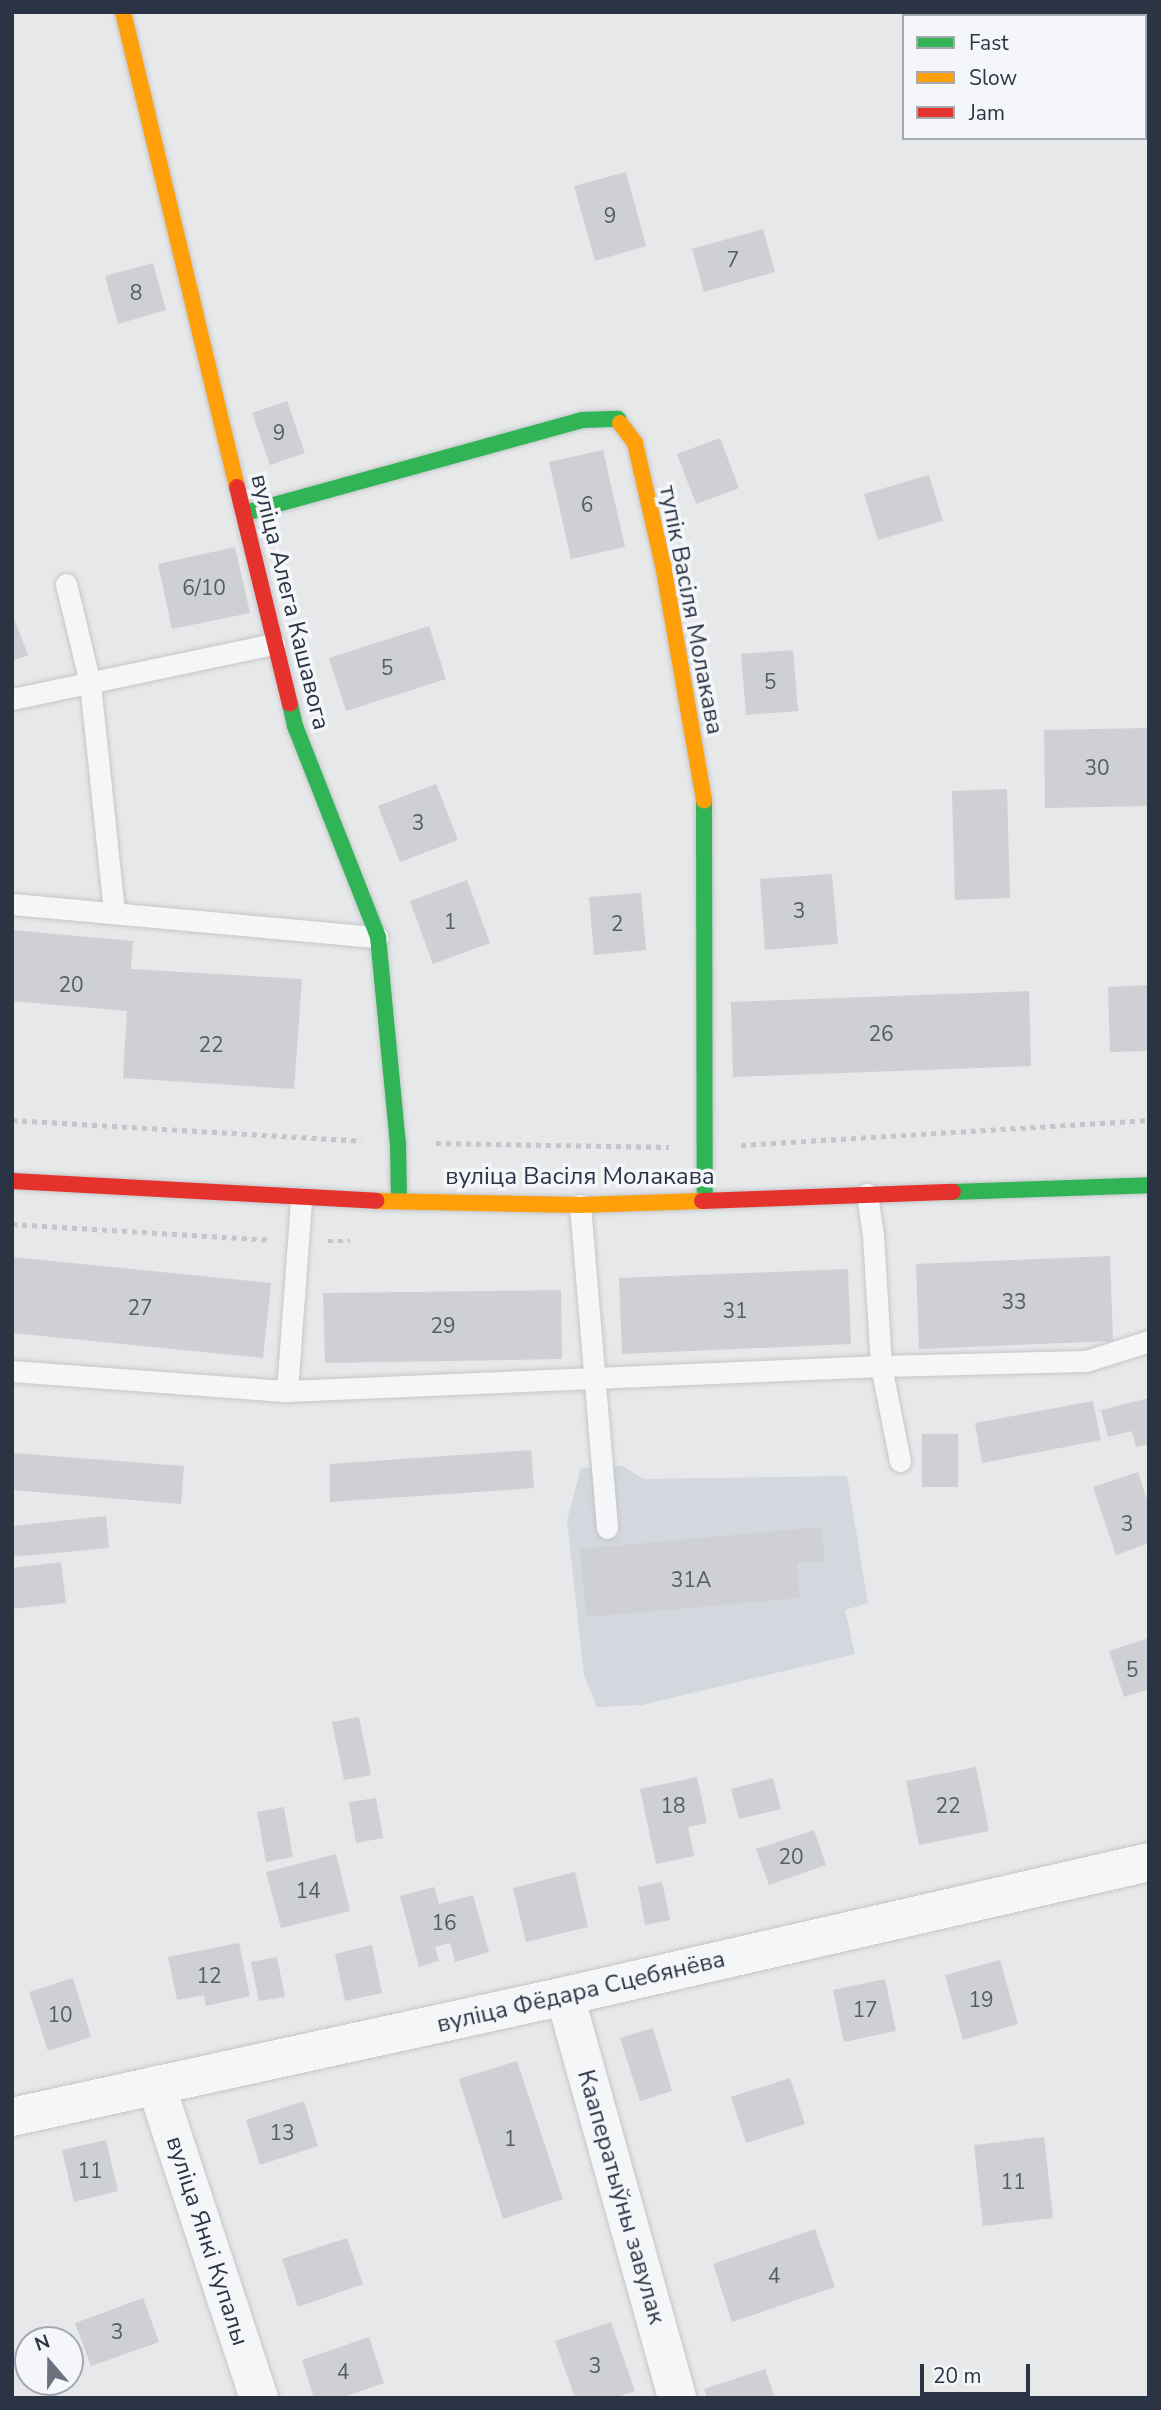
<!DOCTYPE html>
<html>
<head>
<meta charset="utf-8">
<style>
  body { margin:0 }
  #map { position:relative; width:1161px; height:2410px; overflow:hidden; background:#e6e8ea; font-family:"Nunito Sans",sans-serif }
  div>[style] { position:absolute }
  .built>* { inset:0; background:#d4d7dd }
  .building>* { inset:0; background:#ced0d3 }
  .path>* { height:4.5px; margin-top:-2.25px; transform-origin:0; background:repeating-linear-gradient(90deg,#c5c6ca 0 5px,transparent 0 10px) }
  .roads { filter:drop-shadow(0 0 2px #c4c6c8) drop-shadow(0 0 2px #c4c6c8) }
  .lane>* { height:21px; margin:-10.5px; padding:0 10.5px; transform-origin:10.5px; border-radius:10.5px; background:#f5f6f7 }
  .street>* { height:38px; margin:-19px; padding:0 19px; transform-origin:19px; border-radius:19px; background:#f5f6f7 }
  .fast>* { height:16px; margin:-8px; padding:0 8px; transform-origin:8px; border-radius:8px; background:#30b455 }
  .slow>* { height:16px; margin:-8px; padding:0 8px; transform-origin:8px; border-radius:8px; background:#ff9f0a }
  .jam>* { height:16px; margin:-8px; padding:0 8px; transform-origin:8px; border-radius:8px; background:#e5322d }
  span { translate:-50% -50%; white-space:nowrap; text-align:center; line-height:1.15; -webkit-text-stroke:7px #f4f6f9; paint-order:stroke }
  .number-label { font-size:21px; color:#545c69 }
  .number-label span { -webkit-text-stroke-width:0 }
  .street-label { font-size:24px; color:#2b3445 }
  .frame { position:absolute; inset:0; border:14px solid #2b3445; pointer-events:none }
  .legend { position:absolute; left:902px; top:14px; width:245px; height:126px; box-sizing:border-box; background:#f4f6f9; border:2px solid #a4a8b1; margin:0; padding:9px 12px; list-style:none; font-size:21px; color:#2b3445 }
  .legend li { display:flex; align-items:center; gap:14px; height:35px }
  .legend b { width:35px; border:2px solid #a4a8b1 }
  .north { position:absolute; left:14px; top:2326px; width:70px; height:70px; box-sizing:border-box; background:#f4f6f9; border:2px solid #a4a8b1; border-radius:50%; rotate:340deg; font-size:19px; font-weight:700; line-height:28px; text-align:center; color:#2b3445 }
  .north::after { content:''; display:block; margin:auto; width:24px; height:32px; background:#6c737f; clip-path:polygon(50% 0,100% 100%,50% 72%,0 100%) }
  .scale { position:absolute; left:920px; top:2364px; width:110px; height:32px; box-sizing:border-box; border:4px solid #2b3445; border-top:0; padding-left:9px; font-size:21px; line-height:24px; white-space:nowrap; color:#2b3445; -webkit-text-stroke:5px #f4f6f9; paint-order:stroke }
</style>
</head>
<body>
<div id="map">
  <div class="built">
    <i style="clip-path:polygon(623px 1466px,643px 1479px,847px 1476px,868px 1603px,845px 1610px,855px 1654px,642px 1705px,597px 1707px,584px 1676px,567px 1520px,581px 1468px)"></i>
  </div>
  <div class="building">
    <i style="clip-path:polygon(626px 172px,646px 246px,595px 261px,574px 186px)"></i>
    <i style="clip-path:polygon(763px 229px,775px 272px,704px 292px,692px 249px)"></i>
    <i style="clip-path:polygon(153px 263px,166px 310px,118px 324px,105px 276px)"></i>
    <i style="clip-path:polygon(287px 401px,305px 453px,270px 465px,252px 413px)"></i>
    <i style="clip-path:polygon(720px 438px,739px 488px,696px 504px,677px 454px)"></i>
    <i style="clip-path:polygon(603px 450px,625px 547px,571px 559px,549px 462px)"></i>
    <i style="clip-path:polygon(929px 475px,943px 521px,878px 540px,864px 494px)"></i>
    <i style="clip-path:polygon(235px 547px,250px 613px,172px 629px,158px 564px)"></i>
    <i style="clip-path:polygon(12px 613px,28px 655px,12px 661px)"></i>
    <i style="clip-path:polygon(429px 626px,446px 679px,346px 711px,329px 658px)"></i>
    <i style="clip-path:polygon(793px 650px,798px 711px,746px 715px,741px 654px)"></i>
    <i style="clip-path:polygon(1149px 728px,1149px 806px,1045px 808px,1044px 730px)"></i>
    <i style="clip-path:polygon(436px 784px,458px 840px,400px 862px,378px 806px)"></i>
    <i style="clip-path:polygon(1007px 789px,1010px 898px,955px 900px,952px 791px)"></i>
    <i style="clip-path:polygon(832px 874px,838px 944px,765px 950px,760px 879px)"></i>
    <i style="clip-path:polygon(467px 880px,490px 943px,433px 964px,410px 901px)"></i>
    <i style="clip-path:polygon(641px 893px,646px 950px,594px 955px,589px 897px)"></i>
    <i style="clip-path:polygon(12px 930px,133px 941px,131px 969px,302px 979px,294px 1089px,123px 1078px,127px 1011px,12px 1001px)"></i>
    <i style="clip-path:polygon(1149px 985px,1149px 1051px,1110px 1052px,1108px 987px)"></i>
    <i style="clip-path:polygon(1029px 991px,1031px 1066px,733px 1077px,731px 1002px)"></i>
    <i style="clip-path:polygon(1110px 1256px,1113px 1341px,919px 1349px,916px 1264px)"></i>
    <i style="clip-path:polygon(12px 1257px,271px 1283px,263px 1358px,12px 1333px)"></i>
    <i style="clip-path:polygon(848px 1269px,851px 1344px,622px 1354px,619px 1278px)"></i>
    <i style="clip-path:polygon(561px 1290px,562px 1359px,325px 1363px,323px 1293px)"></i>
    <i style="clip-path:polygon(1149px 1398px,1149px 1444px,1136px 1447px,1132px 1431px,1108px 1437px,1101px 1410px)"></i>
    <i style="clip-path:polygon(1093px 1401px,1101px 1440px,982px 1463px,975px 1423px)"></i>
    <i style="clip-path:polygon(922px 1434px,958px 1434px,958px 1487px,922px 1487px)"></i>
    <i style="clip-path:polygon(531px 1450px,534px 1488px,330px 1502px,330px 1464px)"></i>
    <i style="clip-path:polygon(12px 1453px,184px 1466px,181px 1504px,12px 1490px)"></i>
    <i style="clip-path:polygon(1138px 1472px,1149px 1506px,1149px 1543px,1116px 1555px,1093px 1487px)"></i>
    <i style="clip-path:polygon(106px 1516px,109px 1548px,12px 1557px,12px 1526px)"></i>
    <i style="clip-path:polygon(821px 1527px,825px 1561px,797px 1563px,800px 1598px,586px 1617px,580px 1549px)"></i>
    <i style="clip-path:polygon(61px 1562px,66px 1603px,12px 1609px,12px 1568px)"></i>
    <i style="clip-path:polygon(1149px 1638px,1149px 1689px,1124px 1697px,1109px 1651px)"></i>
    <i style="clip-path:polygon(359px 1717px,371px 1775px,344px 1780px,332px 1722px)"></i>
    <i style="clip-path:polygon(976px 1767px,989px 1831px,919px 1845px,906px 1781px)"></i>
    <i style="clip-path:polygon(697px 1777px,707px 1823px,688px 1827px,694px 1856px,656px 1864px,640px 1789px)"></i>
    <i style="clip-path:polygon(773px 1778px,781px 1809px,739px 1819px,731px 1789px)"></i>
    <i style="clip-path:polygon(376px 1798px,383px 1838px,356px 1843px,349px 1802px)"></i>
    <i style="clip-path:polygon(284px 1807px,293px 1857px,266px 1862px,257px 1812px)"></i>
    <i style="clip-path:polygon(814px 1830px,826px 1865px,769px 1885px,756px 1849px)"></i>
    <i style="clip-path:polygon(336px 1854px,350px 1911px,281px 1928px,266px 1872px)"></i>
    <i style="clip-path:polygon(575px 1872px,588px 1927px,526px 1942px,513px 1888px)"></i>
    <i style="clip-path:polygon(662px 1882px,670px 1920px,645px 1925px,638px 1887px)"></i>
    <i style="clip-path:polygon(434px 1887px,439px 1904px,473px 1895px,489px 1952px,455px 1962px,450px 1943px,435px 1947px,439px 1961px,419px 1967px,400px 1896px)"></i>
    <i style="clip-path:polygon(239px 1943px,250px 1996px,206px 2006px,204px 1995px,177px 2000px,168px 1957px)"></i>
    <i style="clip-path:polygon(372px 1945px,382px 1993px,345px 2001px,335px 1954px)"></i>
    <i style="clip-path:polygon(277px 1957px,285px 1997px,259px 2001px,251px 1962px)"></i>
    <i style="clip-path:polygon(1000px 1960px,1018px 2024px,963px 2040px,945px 1975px)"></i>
    <i style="clip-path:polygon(73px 1978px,91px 2037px,48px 2051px,29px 1992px)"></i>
    <i style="clip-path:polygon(885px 1979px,896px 2031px,844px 2042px,833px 1990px)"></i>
    <i style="clip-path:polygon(653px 2028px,672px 2091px,640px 2101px,620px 2038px)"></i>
    <i style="clip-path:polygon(517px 2061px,563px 2199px,503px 2219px,459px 2079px)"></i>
    <i style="clip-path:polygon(790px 2078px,805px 2124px,746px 2143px,731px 2097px)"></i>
    <i style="clip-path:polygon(304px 2101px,318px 2146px,260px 2165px,246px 2120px)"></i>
    <i style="clip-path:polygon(1044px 2137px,1053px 2218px,983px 2226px,974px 2145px)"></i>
    <i style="clip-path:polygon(106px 2140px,118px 2191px,74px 2202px,62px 2150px)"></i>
    <i style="clip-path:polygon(815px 2229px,835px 2287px,732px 2322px,713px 2264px)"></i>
    <i style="clip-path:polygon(347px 2238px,363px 2284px,298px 2307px,282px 2259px)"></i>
    <i style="clip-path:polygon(143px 2298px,159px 2342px,91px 2366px,75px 2323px)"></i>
    <i style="clip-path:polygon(611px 2322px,635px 2391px,615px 2398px,575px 2398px,555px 2341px)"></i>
    <i style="clip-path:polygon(369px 2337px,384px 2383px,341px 2398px,314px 2398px,302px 2360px)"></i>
    <i style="clip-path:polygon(765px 2369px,775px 2398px,707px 2398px,704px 2389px)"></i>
  </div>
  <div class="path">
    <i style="left:12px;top:1120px;width:350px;rotate:3.4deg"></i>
    <i style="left:436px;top:1143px;width:233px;rotate:1deg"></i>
    <i style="left:741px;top:1145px;width:409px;rotate:-3.5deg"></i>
    <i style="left:12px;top:1224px;width:258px;rotate:3.5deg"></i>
    <i style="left:328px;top:1241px;width:22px"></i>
  </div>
  <div class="roads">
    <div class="lane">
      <i style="left:66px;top:584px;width:102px;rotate:76.4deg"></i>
      <i style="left:90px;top:683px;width:231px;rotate:84deg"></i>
      <i style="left:12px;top:699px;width:268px;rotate:-11.9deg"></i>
      <i style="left:12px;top:904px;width:367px;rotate:5.2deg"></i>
      <i style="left:867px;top:1194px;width:41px;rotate:81.7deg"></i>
      <i style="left:873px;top:1235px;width:131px;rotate:86.5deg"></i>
      <i style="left:881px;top:1366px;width:97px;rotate:78.7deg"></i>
      <i style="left:580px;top:1205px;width:324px;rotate:85.2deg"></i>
      <i style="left:12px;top:1371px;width:276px;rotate:4.2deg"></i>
      <i style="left:287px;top:1391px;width:595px;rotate:-2.41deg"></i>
      <i style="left:881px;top:1366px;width:205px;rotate:-1.4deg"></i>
      <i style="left:1086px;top:1361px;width:66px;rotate:-17.6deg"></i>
      <i style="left:287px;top:1391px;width:193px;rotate:-85.8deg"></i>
    </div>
    <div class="street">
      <i style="left:565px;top:1996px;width:417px;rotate:74.4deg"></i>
      <i style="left:156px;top:2085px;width:330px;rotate:71.8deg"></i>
      <i style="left:12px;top:2117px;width:566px;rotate:-12.34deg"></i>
      <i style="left:565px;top:1996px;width:599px;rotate:-12.92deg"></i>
    </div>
    <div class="fast">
      <i style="left:245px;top:513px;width:350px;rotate:-15.4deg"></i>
      <i style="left:582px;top:420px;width:36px;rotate:-2deg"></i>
      <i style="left:618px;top:419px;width:4px;rotate:63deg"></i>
      <i style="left:290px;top:704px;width:23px;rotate:77deg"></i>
      <i style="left:295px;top:726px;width:227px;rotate:68.5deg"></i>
      <i style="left:378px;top:937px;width:207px;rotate:84.5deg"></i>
      <i style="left:398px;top:1143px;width:57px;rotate:89deg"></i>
      <i style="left:704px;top:800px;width:400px;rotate:89.9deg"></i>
      <i style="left:953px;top:1192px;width:196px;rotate:-2deg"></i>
    </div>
    <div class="slow">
      <i style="left:123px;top:12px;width:488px;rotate:76.5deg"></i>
      <i style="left:620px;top:423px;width:25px;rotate:53deg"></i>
      <i style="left:635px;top:443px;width:125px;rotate:77.1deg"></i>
      <i style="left:663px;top:565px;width:239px;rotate:80.1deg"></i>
      <i style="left:376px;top:1201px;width:204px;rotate:1.1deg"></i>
      <i style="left:580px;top:1205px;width:122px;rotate:-1.9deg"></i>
    </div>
    <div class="jam">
      <i style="left:237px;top:487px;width:223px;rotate:76.3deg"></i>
      <i style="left:12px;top:1181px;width:365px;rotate:3.1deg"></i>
      <i style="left:702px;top:1201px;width:251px;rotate:-2.1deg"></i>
    </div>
  </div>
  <div class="number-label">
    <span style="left:610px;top:216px">9</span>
    <span style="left:733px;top:260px">7</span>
    <span style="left:136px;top:293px">8</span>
    <span style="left:279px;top:433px">9</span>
    <span style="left:587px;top:505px">6</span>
    <span style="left:204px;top:588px">6/10</span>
    <span style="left:387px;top:668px">5</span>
    <span style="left:770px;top:682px">5</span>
    <span style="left:1097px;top:768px">30</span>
    <span style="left:418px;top:823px">3</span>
    <span style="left:799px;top:911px">3</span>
    <span style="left:450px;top:922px">1</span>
    <span style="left:617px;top:924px">2</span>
    <span style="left:71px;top:985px">20</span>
    <span style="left:881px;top:1034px">26</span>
    <span style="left:211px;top:1045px">22</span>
    <span style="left:1014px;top:1302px">33</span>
    <span style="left:140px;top:1308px">27</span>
    <span style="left:735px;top:1311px">31</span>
    <span style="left:443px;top:1326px">29</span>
    <span style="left:1127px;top:1524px">3</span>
    <span style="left:691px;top:1580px">31А</span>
    <span style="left:1132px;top:1670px">5</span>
    <span style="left:673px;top:1806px">18</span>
    <span style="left:948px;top:1806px">22</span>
    <span style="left:791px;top:1857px">20</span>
    <span style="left:308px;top:1891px">14</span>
    <span style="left:444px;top:1923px">16</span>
    <span style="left:209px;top:1976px">12</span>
    <span style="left:981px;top:2000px">19</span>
    <span style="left:865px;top:2010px">17</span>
    <span style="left:60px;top:2015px">10</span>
    <span style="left:282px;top:2133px">13</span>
    <span style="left:510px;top:2139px">1</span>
    <span style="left:90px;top:2171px">11</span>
    <span style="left:1013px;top:2182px">11</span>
    <span style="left:774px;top:2276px">4</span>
    <span style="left:117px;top:2332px">3</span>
    <span style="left:595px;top:2366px">3</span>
    <span style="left:343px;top:2372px">4</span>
  </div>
  <div class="street-label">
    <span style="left:290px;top:602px;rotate:76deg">вуліца Алега Кашавога</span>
    <span style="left:691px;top:610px;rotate:79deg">тупік Васіля Молакава</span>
    <span style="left:580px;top:1177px">вуліца Васіля Молакава</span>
    <span style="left:581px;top:1992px;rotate:-13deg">вуліца Фёдара Сцебянёва</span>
    <span style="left:621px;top:2197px;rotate:74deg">Кааператыўны завулак</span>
    <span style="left:207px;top:2241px;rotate:72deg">вуліца Янкі Купалы</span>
  </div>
  <div class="frame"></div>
  <ul class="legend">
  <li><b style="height:9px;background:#30b455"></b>Fast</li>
  <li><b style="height:9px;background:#ff9f0a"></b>Slow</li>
  <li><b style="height:9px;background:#e5322d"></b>Jam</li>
  </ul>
  <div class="north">N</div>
  <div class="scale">20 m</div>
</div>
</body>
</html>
